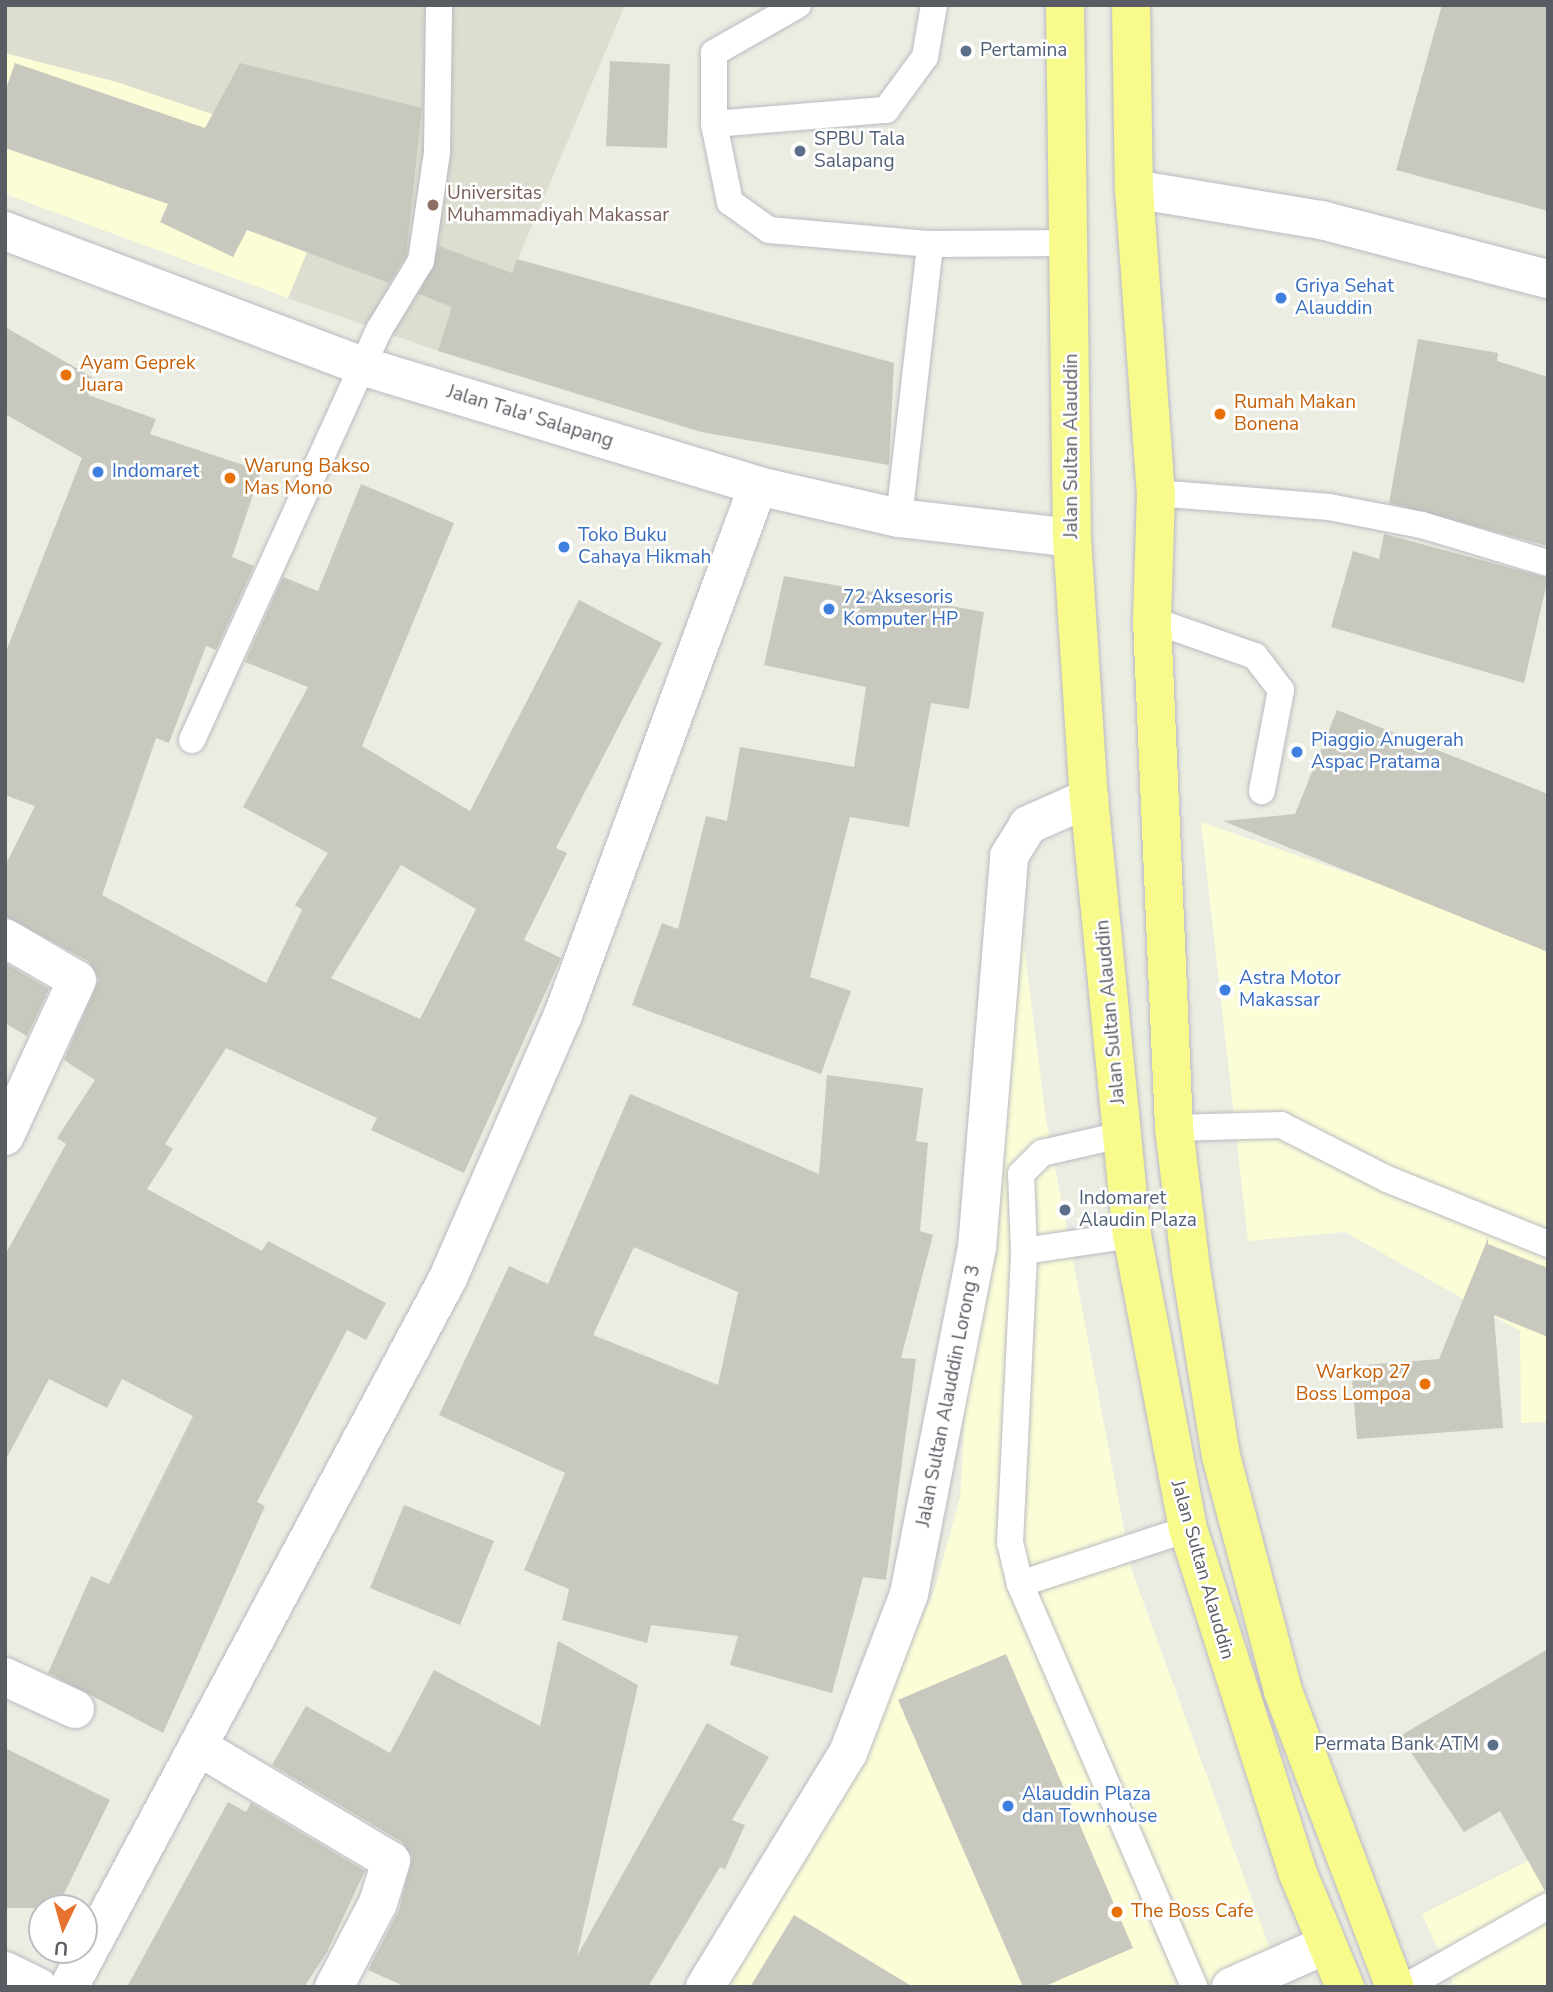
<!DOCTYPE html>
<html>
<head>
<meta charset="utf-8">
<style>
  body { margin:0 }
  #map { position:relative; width:1553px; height:1992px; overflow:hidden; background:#ecede2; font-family:"Nunito Sans",sans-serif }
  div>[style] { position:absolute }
  .commercial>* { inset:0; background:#fbfdd7 }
  .education>* { inset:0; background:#ddddd0 }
  .building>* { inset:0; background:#c8c8be }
  .roads { filter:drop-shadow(0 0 2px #babac1) drop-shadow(0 0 2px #babac1) }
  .lane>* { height:26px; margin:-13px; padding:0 13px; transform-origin:13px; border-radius:13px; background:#fff }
  .street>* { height:38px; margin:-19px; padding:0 19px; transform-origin:19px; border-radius:19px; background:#fff }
  .secondary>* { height:38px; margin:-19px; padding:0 19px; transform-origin:19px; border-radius:19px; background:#fff }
  .highway>* { height:38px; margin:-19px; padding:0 19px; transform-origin:19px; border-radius:19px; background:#f8fb8b }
  .dots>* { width:19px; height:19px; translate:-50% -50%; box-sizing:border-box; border:4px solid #fff; border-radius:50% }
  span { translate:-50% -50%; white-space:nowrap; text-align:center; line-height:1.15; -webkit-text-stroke:5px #fff; paint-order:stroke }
  .service-label { font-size:19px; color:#4e5e75 }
  .left { translate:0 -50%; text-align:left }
  .right { translate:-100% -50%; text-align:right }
  .education-label { font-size:19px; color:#785e54 }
  .shop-label { font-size:19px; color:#366cbe }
  .food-label { font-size:19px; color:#c56008 }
  .street-label { font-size:19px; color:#5a5c63 }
  .frame { position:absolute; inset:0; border:7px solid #5a5c63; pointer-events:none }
  .north { position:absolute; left:28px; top:1894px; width:70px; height:70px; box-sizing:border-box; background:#fff; border:2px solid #bdbec1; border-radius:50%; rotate:185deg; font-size:19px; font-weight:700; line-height:28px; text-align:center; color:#5a5c63 }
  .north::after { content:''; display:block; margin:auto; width:24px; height:32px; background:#e7712e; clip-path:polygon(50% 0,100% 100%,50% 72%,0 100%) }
</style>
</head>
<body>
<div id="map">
  <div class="commercial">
    <i style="clip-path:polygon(5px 53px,117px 82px,346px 159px,288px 298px,5px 194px)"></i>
    <i style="clip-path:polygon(1201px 822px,1548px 943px,1548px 1422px,1521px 1423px,1520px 1331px,1345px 1232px,1248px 1241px)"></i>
    <i style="clip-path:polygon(1013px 859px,1046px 1119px,1132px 1571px,1284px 1987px,712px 1987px,905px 1654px,934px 1591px,960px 1498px,978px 1203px)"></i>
    <i style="clip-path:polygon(1548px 1851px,1548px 1987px,1455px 1987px,1422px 1914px)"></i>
  </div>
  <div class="education">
    <i style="clip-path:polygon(5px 5px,625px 5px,512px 273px,470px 258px,438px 351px,288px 298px,346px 159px,117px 82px,5px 53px)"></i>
  </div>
  <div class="building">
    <i style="clip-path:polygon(1442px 5px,1548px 5px,1548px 211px,1396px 170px)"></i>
    <i style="clip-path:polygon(610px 61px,670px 64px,667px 148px,606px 146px)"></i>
    <i style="clip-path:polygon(15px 63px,205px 128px,240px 63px,422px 108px,406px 256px,389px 283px,247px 230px,233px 257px,160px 222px,168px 204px,5px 148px,5px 92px)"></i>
    <i style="clip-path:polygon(439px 246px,512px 273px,517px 259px,894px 363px,889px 465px,701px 432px,438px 351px,452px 307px,419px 294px)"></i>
    <i style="clip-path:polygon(evenodd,5px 327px,97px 380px,88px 395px,156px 419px,150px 434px,261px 471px,232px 557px,254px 566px,216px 650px,206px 646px,169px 743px,156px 738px,102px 895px,266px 983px,302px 910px,295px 905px,328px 853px,243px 807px,308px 687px,245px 662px,283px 577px,318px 591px,361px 484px,454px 523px,362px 746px,470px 811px,579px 600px,662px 643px,556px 848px,567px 853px,524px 940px,561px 958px,464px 1173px,371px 1130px,377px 1118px,226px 1048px,165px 1144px,173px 1149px,147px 1189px,262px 1251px,268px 1241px,386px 1303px,366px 1340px,347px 1330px,257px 1502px,265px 1506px,163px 1733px,48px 1673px,91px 1576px,109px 1584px,193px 1416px,122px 1379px,107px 1408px,49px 1379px,5px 1461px,5px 1255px,66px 1144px,57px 1138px,95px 1080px,64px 1060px,99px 979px,88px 961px,5px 916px,5px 866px,35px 806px,5px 795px,5px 654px,82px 458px,5px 414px,5px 327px,401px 865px,476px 909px,420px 1019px,331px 978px,401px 865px)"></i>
    <i style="clip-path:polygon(1418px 339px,1498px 353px,1497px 361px,1548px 377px,1548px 546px,1389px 503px)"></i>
    <i style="clip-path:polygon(1384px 534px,1548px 578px,1524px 683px,1331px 627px,1353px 551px,1379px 559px)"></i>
    <i style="clip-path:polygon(784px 576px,984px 612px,969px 709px,931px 703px,909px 827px,850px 817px,810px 977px,851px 991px,821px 1074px,632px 1005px,662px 923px,678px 929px,706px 816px,727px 821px,740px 747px,854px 767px,866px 687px,764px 665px)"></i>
    <i style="clip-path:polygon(1337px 710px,1548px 794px,1548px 952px,1223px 821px,1295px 814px)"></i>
    <i style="clip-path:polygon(5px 963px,49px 989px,27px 1036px,5px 1023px)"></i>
    <i style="clip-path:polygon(evenodd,827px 1075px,923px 1088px,916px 1141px,928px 1143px,920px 1231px,933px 1235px,901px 1358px,916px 1359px,886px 1580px,863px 1577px,832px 1693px,730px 1665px,738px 1636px,651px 1625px,647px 1643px,562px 1620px,569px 1589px,524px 1570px,565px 1473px,439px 1415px,509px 1266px,548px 1284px,630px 1094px,819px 1174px,827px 1075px,634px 1247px,738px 1292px,718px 1385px,593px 1335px,634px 1247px)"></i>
    <i style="clip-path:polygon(1488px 1238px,1488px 1244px,1548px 1268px,1548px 1337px,1494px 1315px,1503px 1428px,1357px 1439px,1351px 1366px,1439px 1359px)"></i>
    <i style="clip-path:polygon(404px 1505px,494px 1541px,460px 1625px,370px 1588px)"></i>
    <i style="clip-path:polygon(558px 1641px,638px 1685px,577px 1956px,707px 1723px,769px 1757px,732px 1820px,745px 1825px,725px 1869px,720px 1867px,648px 1987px,406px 1987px,368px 1970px,399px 1910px,412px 1857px,402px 1842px,272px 1765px,306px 1706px,390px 1753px,434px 1670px,540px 1726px)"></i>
    <i style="clip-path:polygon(1548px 1649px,1548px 1890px,1545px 1891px,1500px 1811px,1464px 1832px,1400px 1736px)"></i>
    <i style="clip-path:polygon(1006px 1654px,1133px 1948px,1043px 1987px,1023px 1987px,898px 1700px)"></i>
    <i style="clip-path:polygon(5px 1748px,110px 1800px,57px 1908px,5px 1908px)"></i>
    <i style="clip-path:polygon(228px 1802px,246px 1812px,251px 1803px,365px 1871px,327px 1952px,304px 1987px,127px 1987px)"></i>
    <i style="clip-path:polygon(794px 1915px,913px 1987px,750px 1987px)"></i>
  </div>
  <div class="roads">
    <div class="lane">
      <i style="left:798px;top:5px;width:97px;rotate:150.3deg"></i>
      <i style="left:714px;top:53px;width:71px;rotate:90deg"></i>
      <i style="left:714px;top:124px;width:80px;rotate:78.4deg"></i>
      <i style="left:730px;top:202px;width:48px;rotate:35.7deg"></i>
      <i style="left:769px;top:230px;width:162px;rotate:5deg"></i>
      <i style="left:930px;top:244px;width:142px;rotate:-0.4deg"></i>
      <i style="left:714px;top:124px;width:173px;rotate:-4.7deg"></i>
      <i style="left:886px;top:110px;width:66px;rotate:-53.7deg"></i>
      <i style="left:925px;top:57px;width:53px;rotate:-80.2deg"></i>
      <i style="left:1156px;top:493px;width:174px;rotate:4.6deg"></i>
      <i style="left:1329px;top:507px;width:95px;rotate:11deg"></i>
      <i style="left:1422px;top:525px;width:132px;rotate:16.8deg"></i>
      <i style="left:899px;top:518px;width:276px;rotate:-83.5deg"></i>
      <i style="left:1152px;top:620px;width:109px;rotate:19.3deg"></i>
      <i style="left:1255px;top:656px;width:43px;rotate:52.6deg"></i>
      <i style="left:1281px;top:690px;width:103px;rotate:100.7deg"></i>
      <i style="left:192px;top:740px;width:451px;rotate:-65.5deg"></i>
      <i style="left:379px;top:330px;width:81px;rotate:-58.7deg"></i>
      <i style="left:421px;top:261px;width:110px;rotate:-81.6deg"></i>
      <i style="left:437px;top:152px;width:147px;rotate:-89.2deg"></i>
      <i style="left:1174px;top:1128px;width:107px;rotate:-1.6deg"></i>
      <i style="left:1281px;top:1125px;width:119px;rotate:27deg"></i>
      <i style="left:1387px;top:1179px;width:174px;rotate:22deg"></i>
      <i style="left:1024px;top:1251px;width:109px;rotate:-8.4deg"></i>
      <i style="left:1188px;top:1529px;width:177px;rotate:161.9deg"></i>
      <i style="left:1020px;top:1584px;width:439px;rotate:66.6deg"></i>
      <i style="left:1020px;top:1584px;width:43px;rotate:-103.4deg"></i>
      <i style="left:1010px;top:1542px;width:291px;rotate:-87.2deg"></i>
      <i style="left:1024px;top:1251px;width:77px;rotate:-92.2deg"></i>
      <i style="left:1021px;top:1174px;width:30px;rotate:-45deg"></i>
      <i style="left:1042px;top:1153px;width:81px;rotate:-12.8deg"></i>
      <i style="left:1405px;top:1987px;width:164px;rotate:-29.5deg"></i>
    </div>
    <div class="street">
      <i style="left:1134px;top:189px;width:190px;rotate:9.4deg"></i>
      <i style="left:1321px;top:220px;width:235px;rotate:14.6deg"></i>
      <i style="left:5px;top:938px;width:83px;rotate:30.3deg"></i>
      <i style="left:77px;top:980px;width:172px;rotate:114.8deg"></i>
      <i style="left:5px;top:1677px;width:77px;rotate:24.6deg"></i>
      <i style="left:199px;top:1747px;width:223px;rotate:30.7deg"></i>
      <i style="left:391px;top:1861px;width:44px;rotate:107.2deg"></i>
      <i style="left:378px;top:1903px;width:95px;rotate:117.6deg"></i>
      <i style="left:5px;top:1971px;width:37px;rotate:26deg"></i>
      <i style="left:69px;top:1987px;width:804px;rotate:-61.87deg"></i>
      <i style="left:448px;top:1278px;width:287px;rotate:-66.4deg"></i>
      <i style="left:563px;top:1015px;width:564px;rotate:-69.77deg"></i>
      <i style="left:705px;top:1987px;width:274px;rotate:-58.6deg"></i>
      <i style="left:848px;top:1753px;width:170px;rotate:-69deg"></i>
      <i style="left:909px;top:1594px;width:353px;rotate:-78.9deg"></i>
      <i style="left:977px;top:1248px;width:393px;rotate:-85.3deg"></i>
      <i style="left:1009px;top:856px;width:36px;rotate:-58deg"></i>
      <i style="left:1028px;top:825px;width:67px;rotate:-23.9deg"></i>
      <i style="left:1231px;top:1987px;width:104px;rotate:-23.9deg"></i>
    </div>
    <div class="secondary">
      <i style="left:5px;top:231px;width:385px;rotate:20.7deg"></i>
      <i style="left:365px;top:367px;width:411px;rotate:16.8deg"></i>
      <i style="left:758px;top:486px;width:145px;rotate:12.8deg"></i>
      <i style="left:899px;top:518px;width:174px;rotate:6.6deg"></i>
    </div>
    <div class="highway">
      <i style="left:1065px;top:5px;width:533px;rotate:89.25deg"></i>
      <i style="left:1072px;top:538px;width:261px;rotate:86.3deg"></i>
      <i style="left:1089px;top:798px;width:439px;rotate:84.4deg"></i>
      <i style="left:1132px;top:1235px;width:299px;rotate:79.2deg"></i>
      <i style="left:1188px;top:1529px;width:359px;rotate:72.3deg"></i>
      <i style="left:1297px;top:1871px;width:126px;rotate:67.5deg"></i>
      <i style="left:1131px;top:5px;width:184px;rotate:89.1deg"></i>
      <i style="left:1134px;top:189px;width:305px;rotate:85.9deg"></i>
      <i style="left:1156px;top:493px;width:127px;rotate:91.8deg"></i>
      <i style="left:1152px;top:620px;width:508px;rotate:87.52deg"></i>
      <i style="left:1174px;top:1128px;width:142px;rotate:83.1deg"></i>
      <i style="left:1191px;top:1269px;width:189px;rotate:80.9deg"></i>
      <i style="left:1221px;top:1456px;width:243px;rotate:75.2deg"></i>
      <i style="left:1283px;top:1691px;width:316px;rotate:69.3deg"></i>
    </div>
  </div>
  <div class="dots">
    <i style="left:966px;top:51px;background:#5c6f8a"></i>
    <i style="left:800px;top:151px;background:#5c6f8a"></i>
    <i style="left:433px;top:205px;background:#8d6e63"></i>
    <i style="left:1281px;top:298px;background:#3f7fe0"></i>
    <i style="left:66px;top:375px;background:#e8710a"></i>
    <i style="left:1220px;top:414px;background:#e8710a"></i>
    <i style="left:98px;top:472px;background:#3f7fe0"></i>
    <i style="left:230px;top:478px;background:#e8710a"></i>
    <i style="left:564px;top:547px;background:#3f7fe0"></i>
    <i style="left:829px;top:609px;background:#3f7fe0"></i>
    <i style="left:1297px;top:752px;background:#3f7fe0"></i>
    <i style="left:1225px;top:990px;background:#3f7fe0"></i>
    <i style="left:1065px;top:1210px;background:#5c6f8a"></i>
    <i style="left:1425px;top:1384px;background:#e8710a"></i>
    <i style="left:1493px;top:1745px;background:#5c6f8a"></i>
    <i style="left:1008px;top:1806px;background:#3f7fe0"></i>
    <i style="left:1117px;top:1912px;background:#e8710a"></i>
  </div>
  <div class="service-label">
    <span class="left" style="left:980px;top:51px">Pertamina</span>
    <span class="left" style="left:814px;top:151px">SPBU Tala<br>Salapang</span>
    <span class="left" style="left:1079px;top:1210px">Indomaret<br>Alaudin Plaza</span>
    <span class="right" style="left:1479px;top:1745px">Permata Bank ATM</span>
  </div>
  <div class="education-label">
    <span class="left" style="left:447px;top:205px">Universitas<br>Muhammadiyah Makassar</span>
  </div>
  <div class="shop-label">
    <span class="left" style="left:1295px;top:298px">Griya Sehat<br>Alauddin</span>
    <span class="left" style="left:112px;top:472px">Indomaret</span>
    <span class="left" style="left:578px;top:547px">Toko Buku<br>Cahaya Hikmah</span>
    <span class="left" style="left:843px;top:609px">72 Aksesoris<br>Komputer HP</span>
    <span class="left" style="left:1311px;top:752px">Piaggio Anugerah<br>Aspac Pratama</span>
    <span class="left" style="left:1239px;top:990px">Astra Motor<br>Makassar</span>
    <span class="left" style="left:1022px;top:1806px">Alauddin Plaza<br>dan Townhouse</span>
  </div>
  <div class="food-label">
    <span class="left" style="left:80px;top:375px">Ayam Geprek<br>Juara</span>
    <span class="left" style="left:1234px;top:414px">Rumah Makan<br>Bonena</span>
    <span class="left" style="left:244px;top:478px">Warung Bakso<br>Mas Mono</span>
    <span class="right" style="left:1411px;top:1384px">Warkop 27<br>Boss Lompoa</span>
    <span class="left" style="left:1131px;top:1912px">The Boss Cafe</span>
  </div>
  <div class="street-label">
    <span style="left:530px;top:417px;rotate:17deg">Jalan Tala' Salapang</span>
    <span style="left:1072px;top:446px;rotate:-90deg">Jalan Sultan Alauddin</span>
    <span style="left:1111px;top:1012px;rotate:-95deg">Jalan Sultan Alauddin</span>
    <span style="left:949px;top:1396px;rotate:-79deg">Jalan Sultan Alauddin Lorong 3</span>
    <span style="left:1202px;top:1570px;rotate:74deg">Jalan Sultan Alauddin</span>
  </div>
  <div class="frame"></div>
  <div class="north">U</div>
</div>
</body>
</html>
